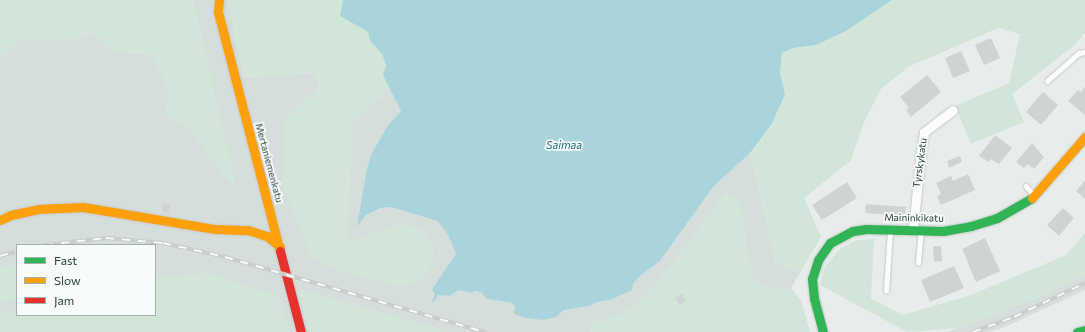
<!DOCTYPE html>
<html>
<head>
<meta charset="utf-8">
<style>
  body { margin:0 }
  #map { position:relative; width:1085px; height:332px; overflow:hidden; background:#e8edeb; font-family:Commissioner,sans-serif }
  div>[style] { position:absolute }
  .built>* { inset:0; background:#d6dedb }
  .green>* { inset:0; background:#d1e6d8 }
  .water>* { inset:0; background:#a9d4db }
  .building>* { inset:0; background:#cfd4d2 }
  .roads { filter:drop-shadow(0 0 1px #c5cac8) drop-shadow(0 0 1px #c5cac8) }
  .lane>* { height:4.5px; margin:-2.25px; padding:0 2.25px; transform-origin:2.25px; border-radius:2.25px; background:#fcfcfc }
  .street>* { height:9px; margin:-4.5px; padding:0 4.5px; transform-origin:4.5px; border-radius:4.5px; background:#fcfcfc }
  .fast>* { height:9px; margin:-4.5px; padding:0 4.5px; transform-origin:4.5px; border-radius:4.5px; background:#30b455 }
  .slow>* { height:9px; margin:-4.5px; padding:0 4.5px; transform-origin:4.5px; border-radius:4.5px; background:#ff9f0a }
  .jam>* { height:9px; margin:-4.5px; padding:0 4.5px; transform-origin:4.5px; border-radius:4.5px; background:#e5322d }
  .rail>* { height:4px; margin-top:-2px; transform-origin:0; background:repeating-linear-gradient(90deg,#f7fbf9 0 8px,#c9cdcc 0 16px); box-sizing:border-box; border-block:1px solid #c9cdcc }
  span { translate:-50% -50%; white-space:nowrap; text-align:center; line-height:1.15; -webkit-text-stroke:3.5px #f7fbf9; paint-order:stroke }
  .street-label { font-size:10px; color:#24423a }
  .water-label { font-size:11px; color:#1c6f80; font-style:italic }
  .legend { position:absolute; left:16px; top:244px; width:140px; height:72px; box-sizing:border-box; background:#f7fbf9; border:1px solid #a3b1ad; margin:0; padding:5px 7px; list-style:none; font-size:12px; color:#24423a }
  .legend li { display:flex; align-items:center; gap:8px; height:20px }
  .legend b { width:20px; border:1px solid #a3b1ad }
</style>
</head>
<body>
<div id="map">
  <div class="built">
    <i style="clip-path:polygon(evenodd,193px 0,228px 0,244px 77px,315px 73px,320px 87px,284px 122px,347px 242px,352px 122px,390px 88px,401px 111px,388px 125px,372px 153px,367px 168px,358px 226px,365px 216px,381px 208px,391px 207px,437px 221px,447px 233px,456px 254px,432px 289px,435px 295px,433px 302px,435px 301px,438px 295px,449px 296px,459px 290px,475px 291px,481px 292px,487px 299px,512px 303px,515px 307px,556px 317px,564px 310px,589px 306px,597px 302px,610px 300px,633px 284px,640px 276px,660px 261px,713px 187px,750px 153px,776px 263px,800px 273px,791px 288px,769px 289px,753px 281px,747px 252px,744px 227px,737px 199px,726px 193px,678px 257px,645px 297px,618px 316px,593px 323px,590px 332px,0 332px,0 58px,18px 40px,86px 38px,93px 31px,114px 51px,152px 55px,169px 88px,167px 114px,194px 133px,224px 176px,235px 186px,193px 0,17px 245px,155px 245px,155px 315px,17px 315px,17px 245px)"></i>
    <i style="clip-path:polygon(1085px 275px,1085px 290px,1007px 326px,989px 332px,947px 332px,1037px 298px)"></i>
  </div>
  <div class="green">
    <i style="clip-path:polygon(0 0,193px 0,236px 187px,224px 176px,194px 133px,167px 114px,169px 88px,152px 55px,114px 51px,93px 31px,86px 38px,18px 40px,0 58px)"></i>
    <i style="clip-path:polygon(228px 0,343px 0,340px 16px,368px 32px,370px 41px,382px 54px,386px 65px,384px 75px,390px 88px,352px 122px,347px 242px,402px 223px,422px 230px,434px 249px,430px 269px,421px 280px,400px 286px,342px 272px,312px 259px,283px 184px,284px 122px,320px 87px,315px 73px,244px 77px)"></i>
    <i style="clip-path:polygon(892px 0,1085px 0,1085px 33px,1076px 44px,1012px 94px,1024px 122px,971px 144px,955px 106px,1009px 83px,1020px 34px,998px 28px,908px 67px,881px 89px,864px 122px,851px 160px,804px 198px,821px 237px,800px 273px,776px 263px,750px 153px,772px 125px,785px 94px,780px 73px,782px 53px,793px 48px,816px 45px,846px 31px)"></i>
    <i style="clip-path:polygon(726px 193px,737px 199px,744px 227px,747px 252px,753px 280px,769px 289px,791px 288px,801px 300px,810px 332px,590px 332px,593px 323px,618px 316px,645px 297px,678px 257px)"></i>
    <i style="clip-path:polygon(1085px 233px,1085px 275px,1037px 298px,961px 328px,907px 332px,820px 285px,824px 268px,840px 249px,857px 240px,874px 239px,871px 298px,902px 315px,971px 295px,1066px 255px)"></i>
    <i style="clip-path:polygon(17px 263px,17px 297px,0 303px,0 268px)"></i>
    <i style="clip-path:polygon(207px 273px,279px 296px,289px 332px,0 332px,0 314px,17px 310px,17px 315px,155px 315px,155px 278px)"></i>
    <i style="clip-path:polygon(298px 289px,450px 332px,308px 332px)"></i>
  </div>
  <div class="water">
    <i style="clip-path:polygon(343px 0,892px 0,846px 31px,816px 45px,793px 48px,782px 53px,780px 73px,785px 94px,772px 124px,750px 153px,713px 187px,660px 261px,640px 276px,633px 284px,632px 290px,610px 300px,597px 302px,589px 306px,564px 310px,556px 317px,543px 320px,526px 318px,514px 314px,515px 307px,512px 303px,487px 299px,481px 292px,475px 291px,471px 293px,459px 290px,449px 296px,438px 295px,435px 301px,432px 302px,435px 295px,432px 289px,456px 254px,447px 233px,437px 221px,391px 207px,381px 208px,365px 216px,357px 227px,367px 168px,372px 153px,388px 125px,401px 111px,383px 75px,386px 65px,382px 54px,370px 41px,368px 32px,340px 16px)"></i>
  </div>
  <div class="building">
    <i style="clip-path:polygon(991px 38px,1000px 58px,984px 65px,975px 45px)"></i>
    <i style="clip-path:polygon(961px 51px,970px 71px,953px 78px,945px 58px)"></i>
    <i style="clip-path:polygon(927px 75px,941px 92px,911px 117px,906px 110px,909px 108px,900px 97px)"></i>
    <i style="clip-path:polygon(1085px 87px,1085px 115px,1068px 101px,1078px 90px,1081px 92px)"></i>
    <i style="clip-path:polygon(1043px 92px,1058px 105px,1041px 125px,1026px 112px)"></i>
    <i style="clip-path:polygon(995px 135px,1012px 148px,999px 164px,991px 159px,988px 162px,979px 156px)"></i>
    <i style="clip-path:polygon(1032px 143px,1044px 157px,1034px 169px,1028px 164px,1024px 168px,1016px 162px)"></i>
    <i style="clip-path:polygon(960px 156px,962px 162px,949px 168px,947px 161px)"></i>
    <i style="clip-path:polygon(968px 174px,975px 190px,941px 205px,937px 196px,941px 194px,936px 183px,951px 176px,953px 181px)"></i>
    <i style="clip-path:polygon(1085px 180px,1085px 199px,1076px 191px)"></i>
    <i style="clip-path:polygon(847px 182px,857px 198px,822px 220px,812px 205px)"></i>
    <i style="clip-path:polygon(164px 203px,170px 204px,169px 213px,162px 212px)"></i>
    <i style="clip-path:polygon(866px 204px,906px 207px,905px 216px,865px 213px)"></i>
    <i style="clip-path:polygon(1063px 208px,1074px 218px,1059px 236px,1047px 225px)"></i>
    <i style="clip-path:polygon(985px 238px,1000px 271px,976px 282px,967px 261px,969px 260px,967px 260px,962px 249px)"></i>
    <i style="clip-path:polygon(933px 246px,941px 246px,942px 261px,934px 262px)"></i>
    <i style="clip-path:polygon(954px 266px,964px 288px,930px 302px,921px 280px)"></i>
    <i style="clip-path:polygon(682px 294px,686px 301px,679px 305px,675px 298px)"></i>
  </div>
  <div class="roads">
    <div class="lane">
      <i style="left:1047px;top:81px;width:35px;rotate:-41deg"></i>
      <i style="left:1073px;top:58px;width:8px;rotate:-40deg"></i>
      <i style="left:1079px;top:53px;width:6px;rotate:-9deg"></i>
      <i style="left:1026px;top:186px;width:12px;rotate:48deg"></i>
      <i style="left:918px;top:263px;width:32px;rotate:-85deg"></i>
      <i style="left:886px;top:291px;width:60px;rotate:-86.2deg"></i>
    </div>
    <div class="street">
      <i style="left:913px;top:230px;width:72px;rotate:-84.4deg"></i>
      <i style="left:920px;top:158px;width:26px;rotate:-81deg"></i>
      <i style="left:924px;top:132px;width:36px;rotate:-37deg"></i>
    </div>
    <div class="fast">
      <i style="left:823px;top:332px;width:35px;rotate:-105deg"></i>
      <i style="left:814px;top:298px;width:19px;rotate:-96deg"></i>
      <i style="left:812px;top:279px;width:20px;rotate:-72deg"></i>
      <i style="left:818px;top:260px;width:21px;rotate:-55deg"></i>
      <i style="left:830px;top:243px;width:26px;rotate:-28deg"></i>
      <i style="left:853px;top:231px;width:13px;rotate:-9deg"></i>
      <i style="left:866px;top:229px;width:77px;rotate:1.5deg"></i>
      <i style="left:943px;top:231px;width:28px;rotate:-10deg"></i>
      <i style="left:971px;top:226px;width:27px;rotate:-17deg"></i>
      <i style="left:997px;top:218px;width:40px;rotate:-29.7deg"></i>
      <i style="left:1077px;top:332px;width:8px;rotate:-14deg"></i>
    </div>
    <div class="slow">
      <i style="left:219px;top:0;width:12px;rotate:95deg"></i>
      <i style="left:218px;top:12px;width:247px;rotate:75.5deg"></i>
      <i style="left:1032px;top:198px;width:81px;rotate:-49deg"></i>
      <i style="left:0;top:220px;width:12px;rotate:-24deg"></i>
      <i style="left:11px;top:215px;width:29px;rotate:-12deg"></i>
      <i style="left:39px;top:209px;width:44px;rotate:-2.6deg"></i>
      <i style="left:83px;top:207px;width:134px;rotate:9.5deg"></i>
      <i style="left:215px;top:229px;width:33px;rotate:2deg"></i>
      <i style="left:248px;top:230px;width:20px;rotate:18deg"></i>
      <i style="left:267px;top:236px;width:17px;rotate:40deg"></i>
    </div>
    <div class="jam">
      <i style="left:280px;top:251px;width:84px;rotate:75.5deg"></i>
    </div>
  </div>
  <div class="rail">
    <i style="left:45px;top:245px;width:61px;rotate:-6.5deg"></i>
    <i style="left:106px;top:238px;width:57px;rotate:5deg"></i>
    <i style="left:163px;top:243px;width:64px;rotate:12.7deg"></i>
    <i style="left:225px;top:257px;width:271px;rotate:16.1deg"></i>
    <i style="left:0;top:256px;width:18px;rotate:-16deg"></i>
    <i style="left:973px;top:332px;width:44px;rotate:-20.1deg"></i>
    <i style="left:1014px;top:317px;width:79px;rotate:-25.6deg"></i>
  </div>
  <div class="street-label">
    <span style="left:269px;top:163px;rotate:75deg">Mertaniemenkatu</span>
    <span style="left:920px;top:163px;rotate:-82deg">Tyrskykatu</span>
    <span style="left:914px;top:218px;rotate:1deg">Maininkikatu</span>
  </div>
  <div class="water-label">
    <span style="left:564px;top:145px">Saimaa</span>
  </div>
  <ul class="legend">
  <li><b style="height:5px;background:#30b455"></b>Fast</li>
  <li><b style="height:5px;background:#ff9f0a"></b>Slow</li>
  <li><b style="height:5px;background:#e5322d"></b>Jam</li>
  </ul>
</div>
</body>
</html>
